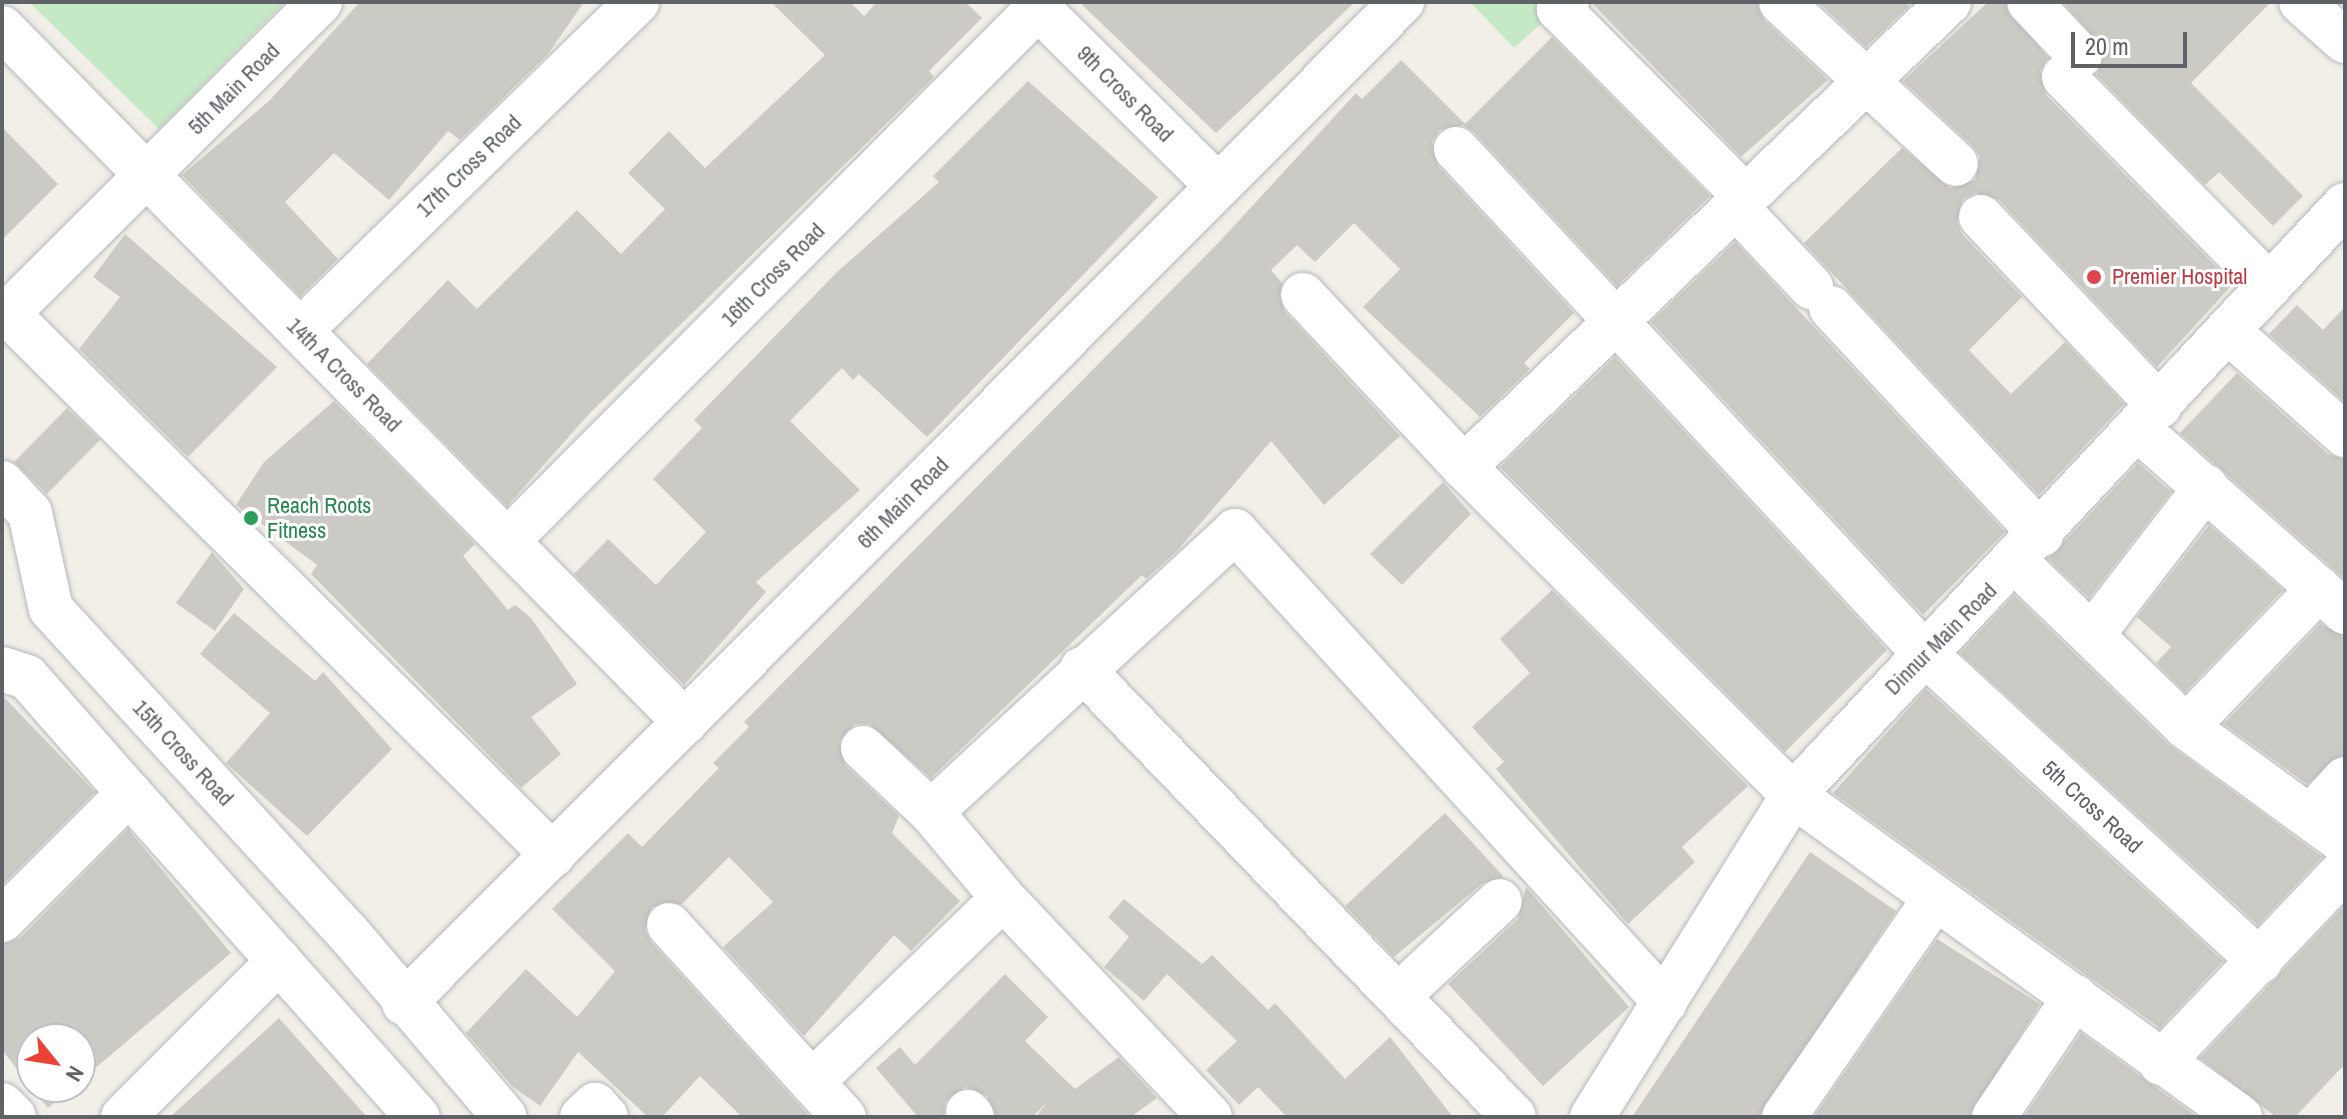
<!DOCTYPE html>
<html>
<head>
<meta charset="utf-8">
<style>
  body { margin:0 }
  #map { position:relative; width:2347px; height:1119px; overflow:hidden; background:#f1efe8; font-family:"Archivo Narrow",sans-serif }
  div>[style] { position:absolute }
  .green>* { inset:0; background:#c5e8c5 }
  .building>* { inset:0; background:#cccac5 }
  .roads { filter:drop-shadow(0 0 2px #b5b8bc) drop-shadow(0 0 2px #b5b8bc) }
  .minor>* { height:44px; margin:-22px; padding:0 22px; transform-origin:22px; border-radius:22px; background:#fff }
  .tertiary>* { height:44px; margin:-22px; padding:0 22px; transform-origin:22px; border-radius:22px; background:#fff }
  .secondary>* { height:44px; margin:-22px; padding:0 22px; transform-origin:22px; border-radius:22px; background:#fff }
  .dots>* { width:22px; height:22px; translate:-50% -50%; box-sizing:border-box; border:4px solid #fff; border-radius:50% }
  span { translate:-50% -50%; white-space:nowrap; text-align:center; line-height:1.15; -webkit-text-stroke:6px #fff; paint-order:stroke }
  .street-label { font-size:22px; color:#5f6368 }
  .health-label { font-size:22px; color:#be3a42 }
  .left { translate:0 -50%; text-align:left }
  .leisure-label { font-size:22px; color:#27864d }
  .frame { position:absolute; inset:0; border:4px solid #5f6368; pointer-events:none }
  .north { position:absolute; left:16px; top:1023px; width:80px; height:80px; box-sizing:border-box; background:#fff; border:2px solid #bfc1c3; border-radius:50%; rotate:120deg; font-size:22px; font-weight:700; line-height:32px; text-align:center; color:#5f6368 }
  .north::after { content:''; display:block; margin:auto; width:28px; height:36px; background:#ea4335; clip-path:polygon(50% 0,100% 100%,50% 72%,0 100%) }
  .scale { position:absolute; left:2071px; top:32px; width:116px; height:36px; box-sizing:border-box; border:4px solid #5f6368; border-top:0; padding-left:10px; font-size:24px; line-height:28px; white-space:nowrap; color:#5f6368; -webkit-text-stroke:6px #fff; paint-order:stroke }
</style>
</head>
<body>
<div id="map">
  <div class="green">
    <i style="clip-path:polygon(29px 2px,285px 2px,159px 129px)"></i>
    <i style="clip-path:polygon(1470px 2px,1565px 2px,1514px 48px)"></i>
  </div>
  <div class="building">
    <i style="clip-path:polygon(360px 2px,584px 2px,548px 54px,460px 140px,448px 131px,389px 200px,334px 153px,285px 202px,338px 259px,300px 296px,182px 175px,269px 101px)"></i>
    <i style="clip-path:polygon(771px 2px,850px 2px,864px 16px,877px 2px,965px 2px,982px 18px,929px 71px,934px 77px,590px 413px,507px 506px,367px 364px,448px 280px,477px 309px,577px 210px,621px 254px,665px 209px,628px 173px,669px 131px,705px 168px,825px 55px)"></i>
    <i style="clip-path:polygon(1079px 2px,1355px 2px,1216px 133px)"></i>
    <i style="clip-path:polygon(1591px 2px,1757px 2px,1764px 20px,1828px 80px,1741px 157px)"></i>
    <i style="clip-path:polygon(1818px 2px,1905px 2px,1909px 6px,1866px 47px)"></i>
    <i style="clip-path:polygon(1988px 2px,2005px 2px,2048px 58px,2040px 71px,2046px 95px,2233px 284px,2157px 367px,1999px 200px,1976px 193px,1963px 199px,1957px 222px,1962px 234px,2022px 297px,1969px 350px,2011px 394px,2065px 342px,2124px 404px,2039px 495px,1804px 243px,1902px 148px,1950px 188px,1975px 180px,1980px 157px,1973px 146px,1903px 81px)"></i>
    <i style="clip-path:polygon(2063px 2px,2271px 2px,2191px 83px,2303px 196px,2273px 226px,2219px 172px,2205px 185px,2097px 75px,2104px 50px)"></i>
    <i style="clip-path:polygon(1552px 37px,1710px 196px,1617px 286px,1474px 132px,1463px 125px,1440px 130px,1432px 142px,1438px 166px,1574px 313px,1524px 363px,1530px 369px,1480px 417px,1363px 307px,1400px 269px,1354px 223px,1315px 262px,1297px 245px,1271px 270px,1282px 283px,1284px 311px,1400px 436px,1324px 505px,1271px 441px,1176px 552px,1146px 579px,1142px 575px,931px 778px,869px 724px,855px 724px,839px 742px,846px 766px,899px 816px,892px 833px,960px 901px,911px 951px,894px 935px,804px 1036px,723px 947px,773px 902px,729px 857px,682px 904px,652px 907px,645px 930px,651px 942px,810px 1117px,742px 1117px,700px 1076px,662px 1117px,648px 1117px,578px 1052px,540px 1106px,513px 1087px,466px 1033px,526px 969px,577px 1017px,615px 971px,552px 909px,628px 833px,642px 847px,719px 768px,713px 763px,749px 727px,744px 722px,1221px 240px,1356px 93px,1362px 99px,1401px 60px,1465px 124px)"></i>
    <i style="clip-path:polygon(1028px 81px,1158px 197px,927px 437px,859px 374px,853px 380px,842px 368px,790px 421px,860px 490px,756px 582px,766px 592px,684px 685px,574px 574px,608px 539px,656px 585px,706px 532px,653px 479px,702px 428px,694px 420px,836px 273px,939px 182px,933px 176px)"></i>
    <i style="clip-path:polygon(2px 127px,58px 184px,2px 240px)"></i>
    <i style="clip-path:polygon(125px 234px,277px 367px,188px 457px,79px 349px,120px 297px,93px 277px)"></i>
    <i style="clip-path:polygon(1735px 242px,2005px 532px,1923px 615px,1651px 322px)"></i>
    <i style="clip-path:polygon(2297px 305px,2323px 330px,2345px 307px,2345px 402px,2269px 334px)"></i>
    <i style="clip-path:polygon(1615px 357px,1887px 650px,1785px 752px,1500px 467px)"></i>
    <i style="clip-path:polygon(2237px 373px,2328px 454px,2345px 459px,2345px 579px,2180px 433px)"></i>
    <i style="clip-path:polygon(334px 401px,475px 544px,463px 556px,508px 610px,515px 605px,531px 618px,577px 684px,531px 717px,561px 754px,521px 788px,311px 574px,317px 565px,236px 505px,264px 462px)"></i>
    <i style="clip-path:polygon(67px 408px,100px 440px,47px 494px,14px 462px)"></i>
    <i style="clip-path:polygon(2138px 463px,2171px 492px,2089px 598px,2048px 559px)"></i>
    <i style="clip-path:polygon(1443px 482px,1471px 514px,1402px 585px,1370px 554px)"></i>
    <i style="clip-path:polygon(2209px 525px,2283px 590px,2185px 692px,2156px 663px,2171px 647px,2137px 617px)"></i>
    <i style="clip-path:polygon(212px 552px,244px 589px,215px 631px,176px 603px)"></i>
    <i style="clip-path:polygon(1552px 590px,1748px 786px,1682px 847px,1695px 862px,1628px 924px,1496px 769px,1504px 762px,1472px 727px,1530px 673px,1500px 639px)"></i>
    <i style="clip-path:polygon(2014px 595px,2169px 745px,2322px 857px,2258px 925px,1960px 653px)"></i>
    <i style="clip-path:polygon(234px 613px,315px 681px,323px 672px,392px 749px,307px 836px,226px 763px,270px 713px,200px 654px)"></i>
    <i style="clip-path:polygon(2320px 624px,2345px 636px,2345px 755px,2307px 784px,2224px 724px)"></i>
    <i style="clip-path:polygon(1926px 689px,2223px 961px,2160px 1028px,1833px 793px)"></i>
    <i style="clip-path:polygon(2px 695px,95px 792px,2px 885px)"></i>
    <i style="clip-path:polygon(1445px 813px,1504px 877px,1483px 883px,1394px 957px,1345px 906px)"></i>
    <i style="clip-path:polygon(128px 829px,231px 953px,80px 1081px,80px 1039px,32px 1039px,32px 1087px,73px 1087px,48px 1108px,2px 1050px,2px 944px,20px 938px)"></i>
    <i style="clip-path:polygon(1810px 852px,1896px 911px,1759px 1117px,1632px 1117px)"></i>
    <i style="clip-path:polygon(1526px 887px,1629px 1007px,1543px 1086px,1448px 984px,1518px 919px)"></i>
    <i style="clip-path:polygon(1124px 899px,1202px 964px,1212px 955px,1268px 1010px,1275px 1003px,1345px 1079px,1390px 1037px,1453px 1117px,1287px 1117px,1258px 1087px,1239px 1105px,1206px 1070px,1237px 1041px,1167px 974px,1144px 1001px,1104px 967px,1129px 937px,1108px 917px)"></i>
    <i style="clip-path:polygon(2345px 905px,2345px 1064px,2295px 1117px,2276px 1117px,2200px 1058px)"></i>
    <i style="clip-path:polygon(1937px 939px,2040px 1004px,1969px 1117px,1814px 1117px)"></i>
    <i style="clip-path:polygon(1005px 974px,1048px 1017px,1025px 1041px,1075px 1089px,1119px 1057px,1157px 1098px,1131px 1117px,1036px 1117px,1047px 1102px,1033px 1117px,996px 1117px,987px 1096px,965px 1087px,945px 1102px,944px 1117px,918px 1117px,876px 1068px,900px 1047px,915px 1065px)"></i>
    <i style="clip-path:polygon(279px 1018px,367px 1117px,170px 1117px)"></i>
    <i style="clip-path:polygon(2081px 1033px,2194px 1115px,2192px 1117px,2024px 1117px)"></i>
  </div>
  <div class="roads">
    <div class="minor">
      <i style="left:1032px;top:2px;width:262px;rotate:44.7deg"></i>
      <i style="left:1567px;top:2px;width:11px;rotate:139deg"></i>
      <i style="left:1559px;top:9px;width:265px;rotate:45.2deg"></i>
      <i style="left:1781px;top:2px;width:238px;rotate:42.8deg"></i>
      <i style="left:2029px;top:2px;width:74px;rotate:46.6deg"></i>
      <i style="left:2301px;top:2px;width:59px;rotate:41.6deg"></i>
      <i style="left:2px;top:28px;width:974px;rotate:45.46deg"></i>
      <i style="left:2064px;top:77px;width:293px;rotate:45.4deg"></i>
      <i style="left:1456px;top:149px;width:688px;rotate:47.12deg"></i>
      <i style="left:1924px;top:653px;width:456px;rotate:42.5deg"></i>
      <i style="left:1736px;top:207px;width:110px;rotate:46.8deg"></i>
      <i style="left:1981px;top:217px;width:260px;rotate:46.6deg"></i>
      <i style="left:1303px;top:295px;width:236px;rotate:46.9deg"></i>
      <i style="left:1831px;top:308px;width:309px;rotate:47.1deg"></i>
      <i style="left:8px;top:314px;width:768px;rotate:44.79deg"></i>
      <i style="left:2px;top:319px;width:449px;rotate:-44.9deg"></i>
      <i style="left:300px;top:331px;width:471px;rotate:-44.3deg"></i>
      <i style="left:2230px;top:333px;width:154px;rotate:41.6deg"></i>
      <i style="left:2138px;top:429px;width:276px;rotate:41.5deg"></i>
      <i style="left:2px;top:483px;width:41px;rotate:47deg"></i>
      <i style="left:30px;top:513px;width:98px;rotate:77.7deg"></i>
      <i style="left:51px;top:609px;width:441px;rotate:47.5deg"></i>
      <i style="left:349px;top:934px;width:240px;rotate:49.6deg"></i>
      <i style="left:507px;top:541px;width:752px;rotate:-45.11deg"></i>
      <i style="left:2017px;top:563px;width:235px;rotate:44.1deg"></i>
      <i style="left:2186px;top:727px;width:197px;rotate:36.1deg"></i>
      <i style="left:2092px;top:635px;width:187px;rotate:-52.4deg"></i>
      <i style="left:2px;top:669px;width:26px;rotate:18deg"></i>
      <i style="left:27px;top:677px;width:154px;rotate:48.7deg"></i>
      <i style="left:1082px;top:669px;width:622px;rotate:46.04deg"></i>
      <i style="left:2186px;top:727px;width:192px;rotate:-46.1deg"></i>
      <i style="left:863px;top:748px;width:93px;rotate:43.3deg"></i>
      <i style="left:2312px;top:815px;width:49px;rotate:-47.5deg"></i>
      <i style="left:1003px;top:898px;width:112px;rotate:-129.9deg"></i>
      <i style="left:931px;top:812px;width:414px;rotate:-42.7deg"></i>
      <i style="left:1235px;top:531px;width:638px;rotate:47.61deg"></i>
      <i style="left:2px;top:920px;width:180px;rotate:-45deg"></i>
      <i style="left:129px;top:793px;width:434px;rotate:48.3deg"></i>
      <i style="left:669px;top:925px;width:260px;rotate:47.7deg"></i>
      <i style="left:1398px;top:996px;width:139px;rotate:-43deg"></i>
      <i style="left:404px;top:1003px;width:1414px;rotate:-45.09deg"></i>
      <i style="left:2161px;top:1063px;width:267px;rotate:-46.5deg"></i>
      <i style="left:812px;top:1082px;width:265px;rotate:-43.9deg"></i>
      <i style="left:1003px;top:898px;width:301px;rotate:46.6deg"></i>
      <i style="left:2px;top:1105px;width:17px;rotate:45deg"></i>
      <i style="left:968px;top:1112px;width:6px;rotate:51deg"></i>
      <i style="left:123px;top:1117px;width:221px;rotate:-45deg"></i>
      <i style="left:582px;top:1117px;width:18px;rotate:-43deg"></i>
      <i style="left:595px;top:1105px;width:16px;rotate:47deg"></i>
      <i style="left:1784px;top:1117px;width:266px;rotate:-55.4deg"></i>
      <i style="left:1994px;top:1117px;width:145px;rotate:-56deg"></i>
    </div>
    <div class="tertiary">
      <i style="left:1949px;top:2px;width:672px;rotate:136.21deg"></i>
      <i style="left:1464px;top:467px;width:465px;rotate:44.9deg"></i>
      <i style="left:1793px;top:795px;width:551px;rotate:35.77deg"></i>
    </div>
    <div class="secondary">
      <i style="left:1592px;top:1117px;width:380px;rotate:-58deg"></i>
      <i style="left:1793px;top:795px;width:808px;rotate:-46.91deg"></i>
    </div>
  </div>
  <div class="dots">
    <i style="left:2094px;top:277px;background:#e0444e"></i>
    <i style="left:251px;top:518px;background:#2e9e5b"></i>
  </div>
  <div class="street-label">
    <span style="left:234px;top:89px;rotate:-45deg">5th Main Road</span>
    <span style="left:1125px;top:94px;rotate:45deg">9th Cross Road</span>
    <span style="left:469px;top:166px;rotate:-44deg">17th Cross Road</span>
    <span style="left:773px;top:275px;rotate:-45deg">16th Cross Road</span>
    <span style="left:344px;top:375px;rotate:45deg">14th A Cross Road</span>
    <span style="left:903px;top:503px;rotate:-45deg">6th Main Road</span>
    <span style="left:1941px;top:639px;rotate:-45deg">Dinnur Main Road</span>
    <span style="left:183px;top:753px;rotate:47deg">15th Cross Road</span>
    <span style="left:2092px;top:807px;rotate:42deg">5th Cross Road</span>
  </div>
  <div class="health-label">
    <span class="left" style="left:2112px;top:277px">Premier Hospital</span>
  </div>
  <div class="leisure-label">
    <span class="left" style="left:267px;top:518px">Reach Roots<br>Fitness</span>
  </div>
  <div class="frame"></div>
  <div class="north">N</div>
  <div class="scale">20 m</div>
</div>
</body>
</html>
